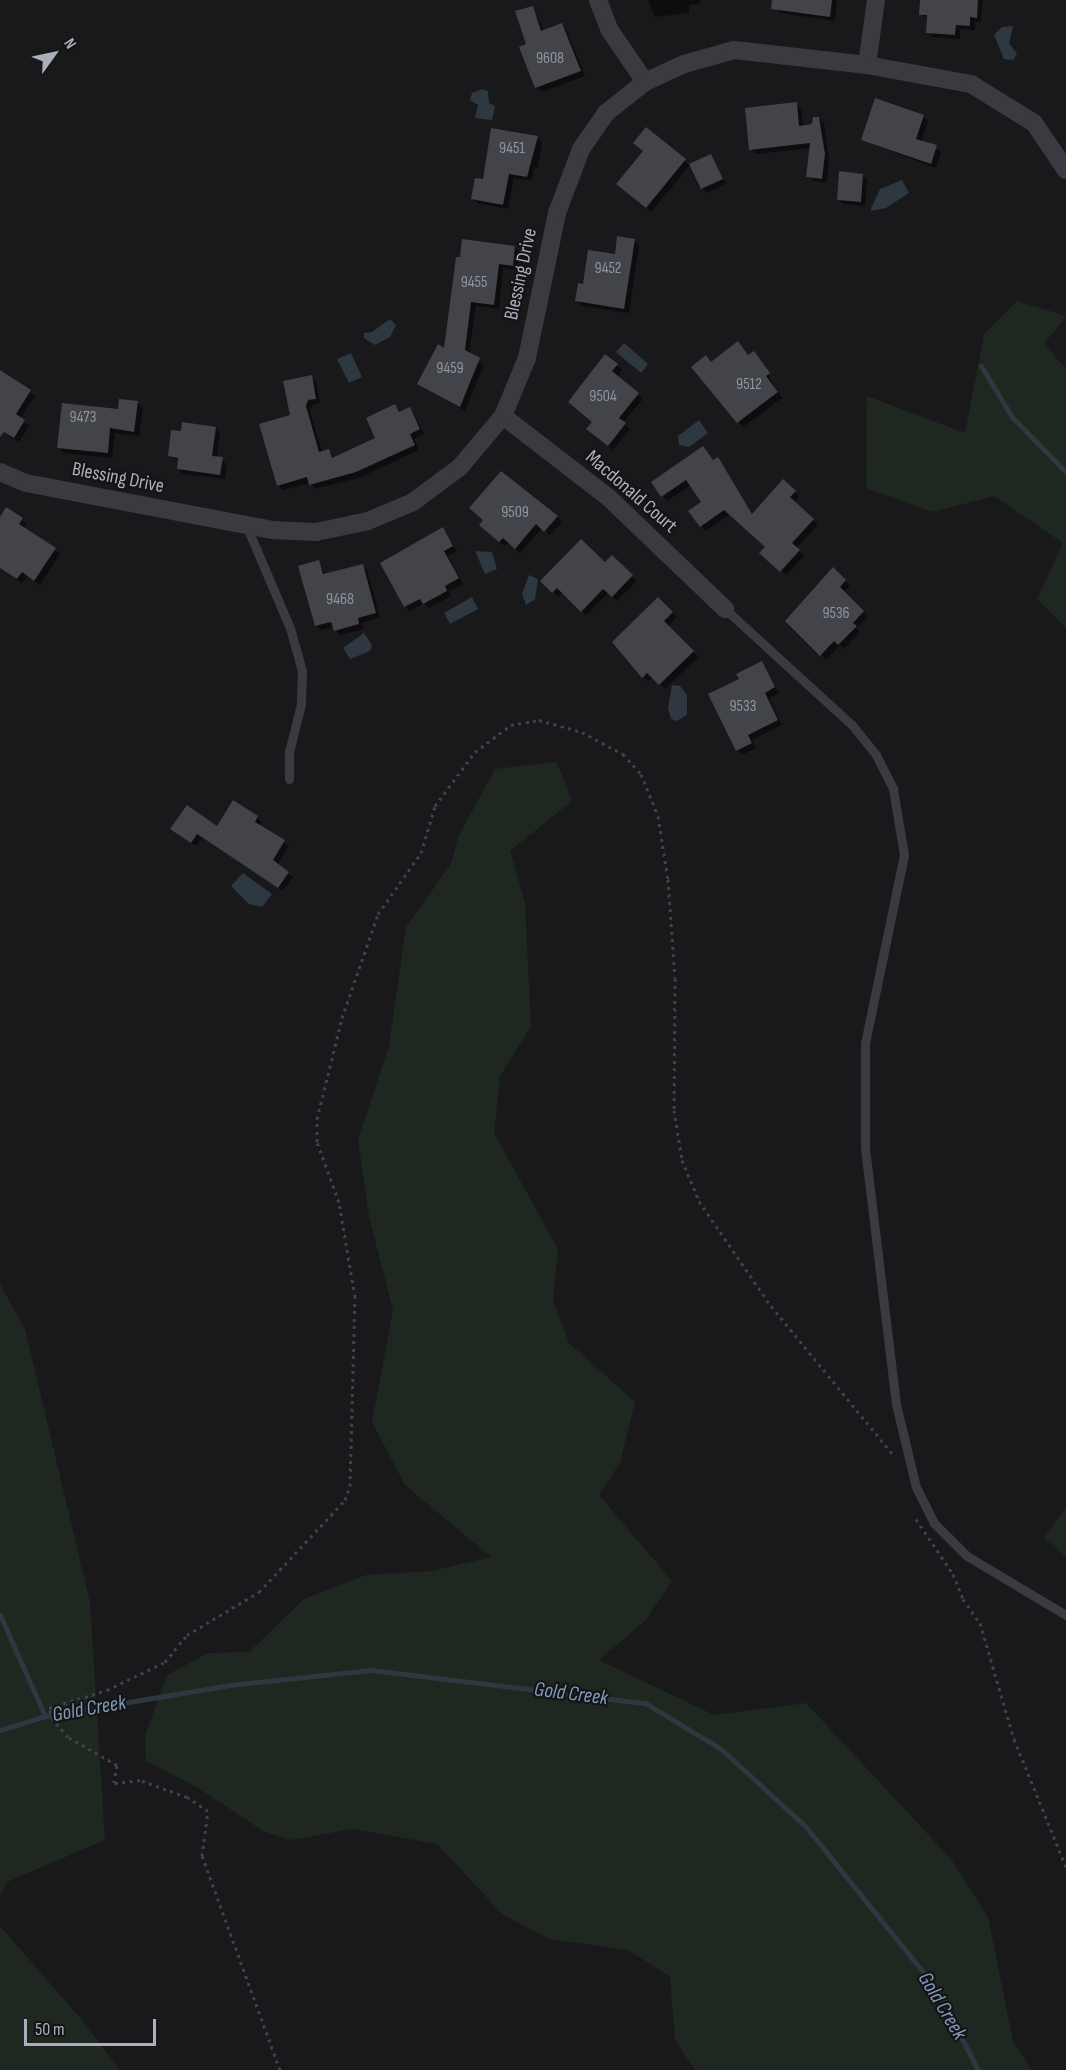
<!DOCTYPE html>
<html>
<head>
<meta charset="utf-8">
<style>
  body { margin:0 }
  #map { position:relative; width:1066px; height:2070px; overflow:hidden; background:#19191c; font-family:"Sofia Sans Condensed",sans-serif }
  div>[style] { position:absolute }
  .green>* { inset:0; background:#1e2720 }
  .water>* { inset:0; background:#2d3841 }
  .shadow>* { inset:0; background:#0007 }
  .stream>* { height:5px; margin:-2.5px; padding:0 2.5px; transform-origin:2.5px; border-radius:2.5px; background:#2d3841 }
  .building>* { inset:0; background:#434449 }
  .path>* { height:3px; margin-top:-1.5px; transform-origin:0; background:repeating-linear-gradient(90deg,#404248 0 3px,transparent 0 7.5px) }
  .service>* { height:9px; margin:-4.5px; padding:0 4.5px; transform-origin:4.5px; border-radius:4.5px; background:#3a3b41 }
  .minor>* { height:18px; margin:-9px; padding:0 9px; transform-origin:9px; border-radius:9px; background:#3a3b41 }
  span { translate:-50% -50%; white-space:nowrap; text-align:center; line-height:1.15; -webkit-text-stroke:4.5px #141417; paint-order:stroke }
  .number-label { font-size:16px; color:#90949f }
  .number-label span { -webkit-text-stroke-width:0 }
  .street-label { font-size:20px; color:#aaafbc }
  .water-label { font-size:21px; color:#7f9cb9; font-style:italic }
  .north { position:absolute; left:24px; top:24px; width:60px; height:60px; -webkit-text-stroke:4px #141417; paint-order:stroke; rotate:57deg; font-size:16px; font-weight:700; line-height:24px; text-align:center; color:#aaafbc }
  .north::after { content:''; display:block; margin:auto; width:21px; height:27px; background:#aaafbc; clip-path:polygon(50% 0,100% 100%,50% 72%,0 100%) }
  .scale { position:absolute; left:24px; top:2019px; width:132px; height:27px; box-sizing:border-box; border:3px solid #aaafbc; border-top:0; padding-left:8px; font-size:18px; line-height:21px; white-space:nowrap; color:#aaafbc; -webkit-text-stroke:4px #141417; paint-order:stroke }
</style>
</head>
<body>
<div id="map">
  <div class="green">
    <i style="clip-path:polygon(1017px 301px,1066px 316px,1044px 344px,1066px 369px,1066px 628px,1037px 599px,1063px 543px,994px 496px,933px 512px,866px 488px,867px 396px,965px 433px,984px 334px)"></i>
    <i style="clip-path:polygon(557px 762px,572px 801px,510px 851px,525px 902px,531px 1026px,500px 1076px,494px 1133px,558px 1249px,553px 1301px,569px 1343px,635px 1402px,620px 1463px,599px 1495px,672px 1581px,645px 1621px,599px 1660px,714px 1715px,806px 1703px,951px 1859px,988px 1917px,1013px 2041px,1032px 2070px,695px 2070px,675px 2040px,670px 1977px,628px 1950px,549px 1939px,502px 1914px,437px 1844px,353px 1829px,290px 1840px,263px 1831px,198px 1788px,146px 1761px,145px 1735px,167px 1675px,208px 1653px,249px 1652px,304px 1599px,366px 1575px,432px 1571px,491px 1557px,405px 1485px,372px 1422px,393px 1310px,369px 1217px,358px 1140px,389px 1046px,406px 927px,451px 864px,458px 837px,495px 769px)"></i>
    <i style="clip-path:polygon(0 1284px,25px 1329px,90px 1602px,105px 1840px,7px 1882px,0 1895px)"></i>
    <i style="clip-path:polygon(1066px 1508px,1066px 1557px,1044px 1538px)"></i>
    <i style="clip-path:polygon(0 1926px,81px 2019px,120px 2070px,0 2070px)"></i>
  </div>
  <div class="water">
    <i style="clip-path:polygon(1013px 26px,1009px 43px,1017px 54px,1013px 60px,1004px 59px,994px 35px,1002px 27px)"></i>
    <i style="clip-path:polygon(482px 89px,488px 91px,489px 103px,495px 106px,492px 120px,475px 118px,478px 105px,470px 100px,472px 93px)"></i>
    <i style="clip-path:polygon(902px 180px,909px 193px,886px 208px,870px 211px,880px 189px)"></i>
    <i style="clip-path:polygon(390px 319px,396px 325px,390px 337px,375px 345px,364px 338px,364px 333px,372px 332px)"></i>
    <i style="clip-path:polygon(624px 343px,648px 364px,641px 373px,616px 352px)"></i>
    <i style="clip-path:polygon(351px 353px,362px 377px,349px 383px,337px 359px)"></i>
    <i style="clip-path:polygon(699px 420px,708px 433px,689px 447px,679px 445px,678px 436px)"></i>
    <i style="clip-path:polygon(475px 551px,492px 552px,497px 569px,485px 574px)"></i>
    <i style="clip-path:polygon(529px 575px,538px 579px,535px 599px,526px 605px,522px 594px)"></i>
    <i style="clip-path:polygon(472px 597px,478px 609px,450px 624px,444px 613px)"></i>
    <i style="clip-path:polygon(364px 633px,372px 645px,370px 651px,350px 659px,343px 648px)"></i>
    <i style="clip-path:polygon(672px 685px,680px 686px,687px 695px,687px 715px,677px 721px,671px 719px,668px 708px)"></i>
    <i style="clip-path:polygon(243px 873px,272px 894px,262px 907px,249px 904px,231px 886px)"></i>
  </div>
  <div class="shadow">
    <i style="clip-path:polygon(648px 0,699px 0,700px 4px,689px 5px,689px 13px,655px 17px)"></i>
    <i style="clip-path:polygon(776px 0,837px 0,835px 21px,780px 13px,775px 8px)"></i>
    <i style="clip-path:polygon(921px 0,983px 0,981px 22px,975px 22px,975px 30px,960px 29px,960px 39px,933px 37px,928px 32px,928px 19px,920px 14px)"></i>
    <i style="clip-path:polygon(533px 8px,544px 31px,561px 24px,566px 29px,585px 76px,542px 92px,537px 88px,521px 48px,527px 45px)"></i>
    <i style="clip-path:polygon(796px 104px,801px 109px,803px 127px,814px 126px,819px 118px,824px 123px,829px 160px,827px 183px,813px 181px,808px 176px,811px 148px,756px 154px,751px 149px)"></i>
    <i style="clip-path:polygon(923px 116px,928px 121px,921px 142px,941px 152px,936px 168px,862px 140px)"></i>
    <i style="clip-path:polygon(646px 129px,690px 165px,651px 212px,623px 189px,644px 151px)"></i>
    <i style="clip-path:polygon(537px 137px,542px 142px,538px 168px,534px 167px,532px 181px,514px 178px,508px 209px,478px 203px,473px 198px,484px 181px)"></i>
    <i style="clip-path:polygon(711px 156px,726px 184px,707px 193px,702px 188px)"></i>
    <i style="clip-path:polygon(862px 175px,867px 180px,865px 206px,843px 204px,838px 199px)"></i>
    <i style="clip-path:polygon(634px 240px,639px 245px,629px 313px,582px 306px,577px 301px,584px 286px)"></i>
    <i style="clip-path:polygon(515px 247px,520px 252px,517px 270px,503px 268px,499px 309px,476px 306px,469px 354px,484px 365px,465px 411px,419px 383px,446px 350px,457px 258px)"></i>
    <i style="clip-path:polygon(606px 356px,622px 370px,617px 377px,643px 399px,623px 423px,630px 429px,613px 450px,593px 434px)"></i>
    <i style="clip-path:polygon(706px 357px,712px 363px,758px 358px,782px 398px,743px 427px,693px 367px)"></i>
    <i style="clip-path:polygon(311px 377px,316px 382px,320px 403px,313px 405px,310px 411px,322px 452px,329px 451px,334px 459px,377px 439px,395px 405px,401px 413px,409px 409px,414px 414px,424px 434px,414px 439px,419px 450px,361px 477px,315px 489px,310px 483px,283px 490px,278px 485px,292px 416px)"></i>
    <i style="clip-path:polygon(0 379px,35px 396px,20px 419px,29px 426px,19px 442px,0 430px)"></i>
    <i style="clip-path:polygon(138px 403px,143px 408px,139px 436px,115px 433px,112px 458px,64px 453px,59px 448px)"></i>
    <i style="clip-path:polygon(215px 428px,220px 433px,217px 458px,227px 464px,225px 479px,183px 474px,178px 469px,179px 461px,169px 456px,182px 433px)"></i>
    <i style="clip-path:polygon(718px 459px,753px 515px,783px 481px,799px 496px,794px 503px,818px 525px,796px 548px,804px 556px,786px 575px,761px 553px,766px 547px,730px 514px,706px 531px,701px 526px,703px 502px,691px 485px,667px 501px,653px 482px)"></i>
    <i style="clip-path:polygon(7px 509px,27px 524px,24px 529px,60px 554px,40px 585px,27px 576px,22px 583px,0 568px,0 520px)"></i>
    <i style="clip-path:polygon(557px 517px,562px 522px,550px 535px,542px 528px,520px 553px,508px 542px,505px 546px,486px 530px)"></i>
    <i style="clip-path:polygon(443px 528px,457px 551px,448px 556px,463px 584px,449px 591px,451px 596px,429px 608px,424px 603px,410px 611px,405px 606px)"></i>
    <i style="clip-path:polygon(612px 557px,637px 581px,617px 601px,609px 592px,586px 615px,563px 592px,558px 597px,542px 581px,605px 564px)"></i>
    <i style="clip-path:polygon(318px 562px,326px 575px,362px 565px,367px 570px,380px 618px,362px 623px,363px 629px,340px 635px,334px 627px,321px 630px,316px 625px)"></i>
    <i style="clip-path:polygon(833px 569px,850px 586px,843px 593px,868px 617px,856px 628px,860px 632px,844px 649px,840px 645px,826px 660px,787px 621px)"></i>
    <i style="clip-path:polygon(658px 599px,677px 617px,668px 627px,698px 657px,665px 689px,653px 677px,648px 681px,614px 642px)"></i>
    <i style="clip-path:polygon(762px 663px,779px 693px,769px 698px,782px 725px,752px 740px,756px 748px,742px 755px,737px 750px,741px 680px)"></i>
    <i style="clip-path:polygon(257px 817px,262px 822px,259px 826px,289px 846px,277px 865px,293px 877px,283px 891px,202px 838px,196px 846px,177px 833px,218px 829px)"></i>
  </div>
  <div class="stream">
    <i style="left:981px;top:366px;width:60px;rotate:58.7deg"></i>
    <i style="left:1012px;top:417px;width:77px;rotate:45.5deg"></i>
    <i style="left:0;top:1615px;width:111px;rotate:66deg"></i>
    <i style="left:0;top:1730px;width:47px;rotate:-17.3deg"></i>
    <i style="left:45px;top:1716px;width:188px;rotate:-9.5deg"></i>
    <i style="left:230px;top:1685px;width:142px;rotate:-6.1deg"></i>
    <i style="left:371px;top:1670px;width:276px;rotate:6.9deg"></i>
    <i style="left:645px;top:1703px;width:89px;rotate:31.2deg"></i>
    <i style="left:721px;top:1749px;width:115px;rotate:42.5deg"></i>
    <i style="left:806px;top:1827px;width:207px;rotate:51.1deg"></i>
    <i style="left:936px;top:1988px;width:92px;rotate:62.9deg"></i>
  </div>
  <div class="building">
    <i style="clip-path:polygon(772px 0,832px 0,830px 17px,771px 9px)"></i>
    <i style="clip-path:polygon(920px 0,978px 0,977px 18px,970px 17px,970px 26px,956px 25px,955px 35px,926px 33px,927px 15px,919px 15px)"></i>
    <i style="clip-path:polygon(533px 6px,541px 31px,562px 23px,581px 71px,535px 88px,519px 47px,526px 44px,515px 11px)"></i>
    <i style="clip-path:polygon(875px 98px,924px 115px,916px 139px,937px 145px,931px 164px,861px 140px)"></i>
    <i style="clip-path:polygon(797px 102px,799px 126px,812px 124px,813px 117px,819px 117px,825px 154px,822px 179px,806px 177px,810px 143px,749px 150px,745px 108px)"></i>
    <i style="clip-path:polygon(646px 127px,686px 159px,646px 208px,616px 184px,643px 151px,633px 143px)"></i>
    <i style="clip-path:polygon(491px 128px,538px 136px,527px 177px,509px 174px,503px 205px,471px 199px,475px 178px,483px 179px)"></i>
    <i style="clip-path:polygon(711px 154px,723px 179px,701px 189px,689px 164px)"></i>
    <i style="clip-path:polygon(839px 171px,863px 174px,861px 202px,837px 200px)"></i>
    <i style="clip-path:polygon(617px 236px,635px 239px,624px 309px,575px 301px,578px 283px,583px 284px,588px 250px,615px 254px)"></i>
    <i style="clip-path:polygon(462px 239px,515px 246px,513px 266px,499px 264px,494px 305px,471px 302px,465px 350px,480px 358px,460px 407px,417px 384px,438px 344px,444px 348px,456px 257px,460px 257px)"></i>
    <i style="clip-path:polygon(738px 341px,748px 355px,754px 351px,770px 373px,766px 376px,778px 392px,737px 423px,691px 367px,706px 355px,711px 362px)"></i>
    <i style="clip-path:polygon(605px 354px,618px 364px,612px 371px,639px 393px,619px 418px,626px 423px,608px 446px,586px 429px,592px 422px,568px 402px)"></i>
    <i style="clip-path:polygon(0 370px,31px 390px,16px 414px,25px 420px,14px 438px,4px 432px,0 437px)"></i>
    <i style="clip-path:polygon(312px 375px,316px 399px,308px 400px,306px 406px,319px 452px,329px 449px,332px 458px,375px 438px,366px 418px,395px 404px,399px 412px,410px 407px,420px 429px,410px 434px,415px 445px,356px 472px,309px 485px,307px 477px,277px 486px,259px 424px,290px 415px,283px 381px)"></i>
    <i style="clip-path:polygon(119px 399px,138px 401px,134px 432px,110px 428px,108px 453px,57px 448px,62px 403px,118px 409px)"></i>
    <i style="clip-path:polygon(182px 422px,216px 427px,212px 456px,223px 457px,220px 475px,177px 469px,178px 458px,168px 456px,171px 430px,181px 431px)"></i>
    <i style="clip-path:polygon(703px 446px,713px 460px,718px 457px,752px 514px,783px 479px,796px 491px,790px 497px,814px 519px,792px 543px,800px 550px,780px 572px,759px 553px,765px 547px,724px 510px,700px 527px,688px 511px,701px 502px,686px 480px,661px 497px,651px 482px)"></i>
    <i style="clip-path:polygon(501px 471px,558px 516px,544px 532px,536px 524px,515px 549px,503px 538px,499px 542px,479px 525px,483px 520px,469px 508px)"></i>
    <i style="clip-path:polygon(6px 507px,23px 518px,19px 524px,56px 548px,34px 581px,22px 572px,17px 579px,0 568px,0 517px)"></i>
    <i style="clip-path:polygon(443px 527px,453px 546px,444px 551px,459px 578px,445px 586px,447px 591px,423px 604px,420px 599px,404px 607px,380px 563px)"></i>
    <i style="clip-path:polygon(581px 539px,605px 562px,612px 555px,633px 575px,612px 597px,603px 589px,581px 612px,557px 588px,552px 593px,540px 581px)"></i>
    <i style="clip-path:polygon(319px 560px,323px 574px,363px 564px,376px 613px,358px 618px,359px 624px,334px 631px,331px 622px,315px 626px,298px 566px)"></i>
    <i style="clip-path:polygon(833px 567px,846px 580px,840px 587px,864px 611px,853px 623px,857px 626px,838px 645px,834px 641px,820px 656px,785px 621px)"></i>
    <i style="clip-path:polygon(658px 597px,673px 612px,664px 621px,694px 651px,659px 685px,647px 673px,642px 678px,612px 642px)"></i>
    <i style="clip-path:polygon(762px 661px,775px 687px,765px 693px,778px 720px,748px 735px,752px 743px,736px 751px,708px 694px,739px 679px,736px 674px)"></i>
    <i style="clip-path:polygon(233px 800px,258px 816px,255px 822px,285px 840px,273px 860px,289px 872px,278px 888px,197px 834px,191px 843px,170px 829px,187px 805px,217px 826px)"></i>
  </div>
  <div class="path">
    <i style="left:916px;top:1519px;width:66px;rotate:56.1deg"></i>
    <i style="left:953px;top:1574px;width:27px;rotate:68deg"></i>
    <i style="left:963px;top:1599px;width:29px;rotate:55deg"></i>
    <i style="left:980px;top:1623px;width:121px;rotate:73.7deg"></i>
    <i style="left:1014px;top:1739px;width:138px;rotate:67.9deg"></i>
    <i style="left:280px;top:2070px;width:228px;rotate:-110deg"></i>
    <i style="left:202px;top:1856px;width:45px;rotate:-82.4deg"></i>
    <i style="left:208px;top:1811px;width:25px;rotate:-146deg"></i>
    <i style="left:187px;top:1797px;width:50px;rotate:-160.1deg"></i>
    <i style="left:140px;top:1780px;width:26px;rotate:173deg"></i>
    <i style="left:114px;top:1783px;width:18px;rotate:-81deg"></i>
    <i style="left:117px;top:1765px;width:56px;rotate:-150.3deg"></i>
    <i style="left:68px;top:1737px;width:23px;rotate:-131deg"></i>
    <i style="left:53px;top:1720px;width:13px;rotate:-108deg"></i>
    <i style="left:49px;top:1708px;width:61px;rotate:-17.2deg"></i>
    <i style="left:107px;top:1690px;width:64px;rotate:-25.8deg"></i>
    <i style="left:165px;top:1662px;width:35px;rotate:-51deg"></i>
    <i style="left:187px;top:1635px;width:84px;rotate:-30.8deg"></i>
    <i style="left:259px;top:1592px;width:126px;rotate:-46.9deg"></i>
    <i style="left:345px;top:1500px;width:15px;rotate:-70deg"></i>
    <i style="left:350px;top:1486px;width:189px;rotate:-88.5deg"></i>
    <i style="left:355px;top:1297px;width:96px;rotate:-99.6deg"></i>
    <i style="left:339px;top:1202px;width:64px;rotate:-110.1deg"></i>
    <i style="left:317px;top:1142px;width:23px;rotate:-90deg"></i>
    <i style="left:317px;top:1119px;width:104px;rotate:-76.1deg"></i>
    <i style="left:342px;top:1018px;width:110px;rotate:-70.9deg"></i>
    <i style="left:378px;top:914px;width:75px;rotate:-54.8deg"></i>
    <i style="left:421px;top:853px;width:49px;rotate:-73.4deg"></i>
    <i style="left:435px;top:806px;width:67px;rotate:-53.5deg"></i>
    <i style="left:475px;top:752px;width:45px;rotate:-36.9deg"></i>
    <i style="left:511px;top:725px;width:28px;rotate:-10deg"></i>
    <i style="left:539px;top:720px;width:45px;rotate:15.6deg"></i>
    <i style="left:582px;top:732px;width:47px;rotate:28.2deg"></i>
    <i style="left:623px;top:754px;width:27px;rotate:48deg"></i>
    <i style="left:641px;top:774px;width:45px;rotate:68deg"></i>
    <i style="left:658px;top:816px;width:64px;rotate:81deg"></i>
    <i style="left:668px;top:879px;width:99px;rotate:86deg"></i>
    <i style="left:675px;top:978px;width:132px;rotate:90.4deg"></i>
    <i style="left:674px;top:1110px;width:51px;rotate:80.9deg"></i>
    <i style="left:682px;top:1160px;width:44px;rotate:67.5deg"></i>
    <i style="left:699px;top:1201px;width:127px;rotate:55.6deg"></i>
    <i style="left:771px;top:1306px;width:194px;rotate:50.6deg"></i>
  </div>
  <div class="service">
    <i style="left:246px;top:525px;width:112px;rotate:66.9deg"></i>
    <i style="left:290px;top:628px;width:45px;rotate:74.4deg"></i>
    <i style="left:302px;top:671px;width:33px;rotate:92deg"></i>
    <i style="left:301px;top:704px;width:49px;rotate:104deg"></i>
    <i style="left:289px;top:752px;width:27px;rotate:90deg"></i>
    <i style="left:725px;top:609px;width:172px;rotate:42.4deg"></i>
    <i style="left:852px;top:725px;width:38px;rotate:51deg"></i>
    <i style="left:876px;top:755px;width:38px;rotate:63deg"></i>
    <i style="left:893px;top:789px;width:67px;rotate:80.5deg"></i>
    <i style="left:904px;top:855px;width:192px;rotate:101.7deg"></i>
    <i style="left:865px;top:1043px;width:105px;rotate:90deg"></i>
    <i style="left:865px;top:1148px;width:258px;rotate:83.1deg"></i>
    <i style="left:896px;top:1404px;width:85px;rotate:76.5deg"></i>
    <i style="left:916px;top:1487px;width:40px;rotate:63.4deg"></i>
    <i style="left:934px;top:1523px;width:47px;rotate:45deg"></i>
    <i style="left:967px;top:1556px;width:115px;rotate:30.8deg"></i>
  </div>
  <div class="minor">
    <i style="left:598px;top:0;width:31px;rotate:69deg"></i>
    <i style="left:609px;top:29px;width:64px;rotate:55.8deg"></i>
    <i style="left:867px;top:65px;width:66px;rotate:-82.1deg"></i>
    <i style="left:503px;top:416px;width:134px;rotate:37.7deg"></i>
    <i style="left:609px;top:498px;width:161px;rotate:43.7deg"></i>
    <i style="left:0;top:472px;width:28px;rotate:23deg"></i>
    <i style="left:26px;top:483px;width:250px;rotate:10.8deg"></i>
    <i style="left:272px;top:530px;width:44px;rotate:2.6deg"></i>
    <i style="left:316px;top:532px;width:53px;rotate:-11.9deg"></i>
    <i style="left:368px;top:521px;width:49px;rotate:-22.9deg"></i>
    <i style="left:413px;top:502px;width:59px;rotate:-36.7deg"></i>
    <i style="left:460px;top:467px;width:67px;rotate:-49.9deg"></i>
    <i style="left:503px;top:416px;width:63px;rotate:-67.5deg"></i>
    <i style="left:527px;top:358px;width:148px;rotate:-78.3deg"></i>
    <i style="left:557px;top:213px;width:68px;rotate:-69.4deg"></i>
    <i style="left:581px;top:149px;width:44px;rotate:-55.2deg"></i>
    <i style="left:606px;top:113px;width:50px;rotate:-38.5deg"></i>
    <i style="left:645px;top:82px;width:43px;rotate:-24.8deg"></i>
    <i style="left:684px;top:64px;width:52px;rotate:-15.6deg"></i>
    <i style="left:734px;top:50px;width:134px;rotate:6.4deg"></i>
    <i style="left:867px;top:65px;width:106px;rotate:10.4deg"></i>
    <i style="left:971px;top:84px;width:74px;rotate:31.8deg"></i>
    <i style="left:1034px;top:123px;width:57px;rotate:55.8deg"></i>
  </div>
  <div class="number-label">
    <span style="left:550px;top:59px">9608</span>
    <span style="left:512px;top:149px">9451</span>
    <span style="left:608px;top:269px">9452</span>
    <span style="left:474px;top:283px">9455</span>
    <span style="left:450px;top:369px">9459</span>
    <span style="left:749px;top:385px">9512</span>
    <span style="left:603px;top:397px">9504</span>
    <span style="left:83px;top:418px">9473</span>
    <span style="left:515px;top:513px">9509</span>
    <span style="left:340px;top:600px">9468</span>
    <span style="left:836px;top:614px">9536</span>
    <span style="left:743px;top:707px">9533</span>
  </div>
  <div class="street-label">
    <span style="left:521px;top:274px;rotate:-78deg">Blessing Drive</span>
    <span style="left:118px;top:478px;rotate:11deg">Blessing Drive</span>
    <span style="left:631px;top:492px;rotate:41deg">Macdonald Court</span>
  </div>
  <div class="water-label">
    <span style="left:571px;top:1694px;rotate:7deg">Gold Creek</span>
    <span style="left:89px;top:1709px;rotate:-10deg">Gold Creek</span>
    <span style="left:942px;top:2006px;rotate:59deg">Gold Creek</span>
  </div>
  <div class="north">N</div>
  <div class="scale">50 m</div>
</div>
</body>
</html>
